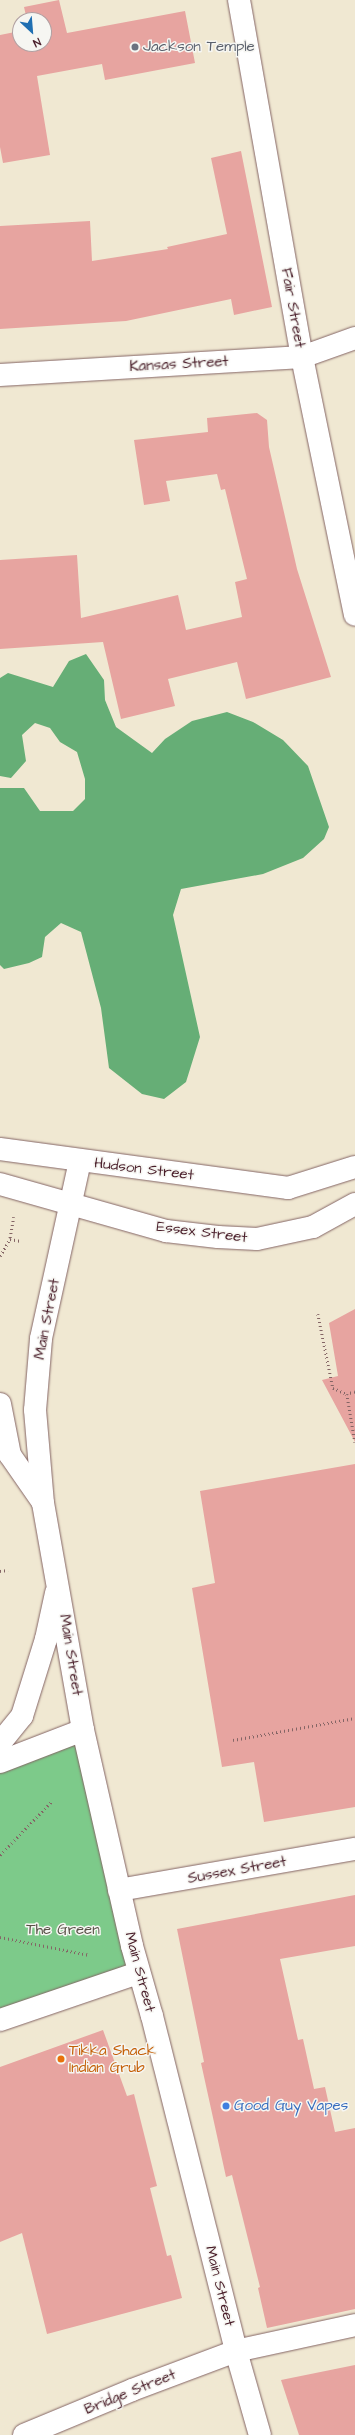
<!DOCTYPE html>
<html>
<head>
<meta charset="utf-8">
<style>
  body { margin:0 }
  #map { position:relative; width:355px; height:2435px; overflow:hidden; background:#f0e8d2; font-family:"Architects Daughter",sans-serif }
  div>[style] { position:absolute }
  .green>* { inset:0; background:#7dca8a }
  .forest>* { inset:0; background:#66ae76 }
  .building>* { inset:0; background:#e7a4a0 }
  .path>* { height:2.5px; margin-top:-1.25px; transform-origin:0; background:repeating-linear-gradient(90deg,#846565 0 1px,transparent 0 4px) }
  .roads { filter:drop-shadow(0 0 1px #846565) drop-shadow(0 0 1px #846565) }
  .street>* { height:22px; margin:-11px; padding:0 11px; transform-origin:11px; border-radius:11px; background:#fff }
  .secondary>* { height:22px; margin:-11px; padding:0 11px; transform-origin:11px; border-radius:11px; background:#fff }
  .dots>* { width:11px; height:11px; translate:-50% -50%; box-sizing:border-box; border:2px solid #f6f6f2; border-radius:50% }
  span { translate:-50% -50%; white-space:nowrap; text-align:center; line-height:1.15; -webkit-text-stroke:3px #f6f6f2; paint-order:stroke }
  .worship-label { font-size:15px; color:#5b616d }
  .left { translate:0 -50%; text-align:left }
  .street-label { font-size:15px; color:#4a1f2b }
  .park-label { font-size:15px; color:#595248 }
  .food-label { font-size:15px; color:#c56008 }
  .shop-label { font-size:15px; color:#366cbe }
  .north { position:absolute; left:12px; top:12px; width:40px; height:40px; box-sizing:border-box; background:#f6f6f2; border:1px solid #b1a0a2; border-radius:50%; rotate:154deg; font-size:11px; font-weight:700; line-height:16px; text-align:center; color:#4a1f2b }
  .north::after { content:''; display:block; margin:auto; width:14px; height:18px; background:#1f6fb2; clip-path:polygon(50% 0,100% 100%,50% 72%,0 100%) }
</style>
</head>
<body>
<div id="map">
  <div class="green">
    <i style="clip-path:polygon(83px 1730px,138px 1973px,0 2020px,0 1762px)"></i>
  </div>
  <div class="forest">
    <i style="clip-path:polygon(86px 654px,104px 680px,105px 700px,116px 727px,152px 753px,165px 739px,192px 721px,227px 712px,253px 722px,283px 740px,308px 766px,329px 827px,324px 839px,303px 858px,263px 874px,181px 889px,173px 915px,200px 1037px,186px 1082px,164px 1099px,142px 1094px,109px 1068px,101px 1008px,81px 932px,61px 923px,45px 937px,42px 957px,29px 963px,4px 969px,0 965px,0 788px,24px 788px,40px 811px,73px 811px,85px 799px,85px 779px,77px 752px,60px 742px,50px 728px,35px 723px,22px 735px,26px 761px,11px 778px,0 776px,0 678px,8px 673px,53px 687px,69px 661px)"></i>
  </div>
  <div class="building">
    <i style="clip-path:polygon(59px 0,67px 33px,185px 11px,195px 63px,105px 80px,102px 64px,37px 76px,50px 155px,3px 163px,0 147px,0 35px,20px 31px,20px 44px,44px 44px,44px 20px,27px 20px,24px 7px)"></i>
    <i style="clip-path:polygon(241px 151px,272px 307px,234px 315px,231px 299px,126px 321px,0 329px,0 226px,90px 221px,92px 261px,168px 249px,167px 247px,227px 234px,211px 158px)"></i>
    <i style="clip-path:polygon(257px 413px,267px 420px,269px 447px,297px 569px,331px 677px,246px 699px,237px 662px,168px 679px,175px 706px,121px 719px,103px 642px,0 649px,0 560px,77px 555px,81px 618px,178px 595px,186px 630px,242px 617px,235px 582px,247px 579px,225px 489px,221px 490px,217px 474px,166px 481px,170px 501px,144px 505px,134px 440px,208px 432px,207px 418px)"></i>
    <i style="clip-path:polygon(355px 1309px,355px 1442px,322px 1380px,338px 1376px,329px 1323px)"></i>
    <i style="clip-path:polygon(355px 1464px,355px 1807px,264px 1822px,254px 1762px,222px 1767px,192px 1588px,215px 1583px,200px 1491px)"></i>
    <i style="clip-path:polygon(355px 1895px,355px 1946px,280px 1959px,298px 2040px,303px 2039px,314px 2089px,325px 2087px,335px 2132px,355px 2128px,355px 2309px,267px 2328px,258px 2288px,260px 2287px,232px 2175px,226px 2177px,201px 2063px,204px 2062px,177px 1929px)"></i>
    <i style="clip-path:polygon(103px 2030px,127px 2096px,134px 2094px,157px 2186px,150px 2188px,167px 2256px,171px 2255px,182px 2298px,47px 2334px,22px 2233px,0 2242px,0 2067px)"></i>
    <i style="clip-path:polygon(355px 2365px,355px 2435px,299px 2435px,281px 2380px)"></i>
  </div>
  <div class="path">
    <i style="left:14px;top:1217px;width:22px;rotate:100deg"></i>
    <i style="left:10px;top:1239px;width:11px;rotate:10deg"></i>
    <i style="left:0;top:1256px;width:20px;rotate:-60deg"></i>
    <i style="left:318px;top:1314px;width:76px;rotate:78.5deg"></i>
    <i style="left:333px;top:1388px;width:15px;rotate:23deg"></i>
    <i style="left:355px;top:1392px;width:8px;rotate:166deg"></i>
    <i style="left:347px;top:1394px;width:49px;rotate:80.5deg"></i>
    <i style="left:0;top:1571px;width:8px;rotate:-7deg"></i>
    <i style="left:233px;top:1740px;width:124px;rotate:-10.2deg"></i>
    <i style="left:0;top:1855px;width:75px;rotate:-46.1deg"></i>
    <i style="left:0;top:1937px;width:91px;rotate:11.4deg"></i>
  </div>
  <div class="roads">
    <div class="street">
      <i style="left:239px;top:0;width:363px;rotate:80deg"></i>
      <i style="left:302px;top:357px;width:263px;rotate:78.4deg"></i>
      <i style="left:0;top:375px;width:303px;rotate:-3.4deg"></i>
      <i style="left:302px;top:357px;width:56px;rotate:-19.7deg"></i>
      <i style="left:119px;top:1890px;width:240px;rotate:-9.9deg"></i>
      <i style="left:0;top:2020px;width:146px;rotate:-18.8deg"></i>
      <i style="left:24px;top:2435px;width:117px;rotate:-22.6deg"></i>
      <i style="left:132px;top:2390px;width:111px;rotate:-20.6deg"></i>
      <i style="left:236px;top:2351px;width:122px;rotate:-12.3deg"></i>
    </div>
    <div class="secondary">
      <i style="left:0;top:1149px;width:291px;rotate:7.7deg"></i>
      <i style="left:288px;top:1188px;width:70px;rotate:-17.4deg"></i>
      <i style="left:80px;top:1161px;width:182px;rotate:102.4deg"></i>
      <i style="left:41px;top:1339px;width:71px;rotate:94.8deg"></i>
      <i style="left:35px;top:1410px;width:93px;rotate:85.1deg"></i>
      <i style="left:43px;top:1503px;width:230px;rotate:80deg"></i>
      <i style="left:83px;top:1730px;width:221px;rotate:77.2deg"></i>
      <i style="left:132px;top:1946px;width:73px;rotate:74.1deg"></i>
      <i style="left:152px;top:2016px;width:345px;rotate:75.9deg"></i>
      <i style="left:236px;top:2351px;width:87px;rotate:74.1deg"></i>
      <i style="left:0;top:1184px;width:173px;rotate:15.8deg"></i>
      <i style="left:166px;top:1231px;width:52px;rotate:6.6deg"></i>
      <i style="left:218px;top:1237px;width:39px;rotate:3deg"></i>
      <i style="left:257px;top:1239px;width:57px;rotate:-12.1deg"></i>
      <i style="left:313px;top:1227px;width:48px;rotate:-28.7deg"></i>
      <i style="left:0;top:1404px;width:52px;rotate:78.9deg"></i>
      <i style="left:10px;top:1455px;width:56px;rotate:55.2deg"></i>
      <i style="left:0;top:1743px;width:35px;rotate:-51deg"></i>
      <i style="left:22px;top:1716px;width:81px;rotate:-72.7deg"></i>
      <i style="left:46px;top:1639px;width:47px;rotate:-77.7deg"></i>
      <i style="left:0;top:1762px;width:89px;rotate:-21.1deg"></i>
    </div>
  </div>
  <div class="dots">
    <i style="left:135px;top:47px;background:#6b7280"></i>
    <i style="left:61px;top:2059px;background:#e8710a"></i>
    <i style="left:226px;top:2106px;background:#3f7fe0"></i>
  </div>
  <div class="worship-label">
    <span class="left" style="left:143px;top:47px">Jackson Temple</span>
  </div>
  <div class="street-label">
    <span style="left:293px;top:308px;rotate:80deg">Fair Street</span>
    <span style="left:179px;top:364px;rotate:-3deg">Kansas Street</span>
    <span style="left:144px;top:1169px;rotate:7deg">Hudson Street</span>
    <span style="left:202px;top:1232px;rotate:7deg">Essex Street</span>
    <span style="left:47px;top:1319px;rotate:-79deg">Main Street</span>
    <span style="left:71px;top:1655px;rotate:81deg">Main Street</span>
    <span style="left:237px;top:1870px;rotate:-10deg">Sussex Street</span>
    <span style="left:140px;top:1972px;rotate:75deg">Main Street</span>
    <span style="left:220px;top:2286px;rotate:76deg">Main Street</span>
    <span style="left:130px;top:2392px;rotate:-22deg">Bridge Street</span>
  </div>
  <div class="park-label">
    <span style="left:63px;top:1930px">The Green</span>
  </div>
  <div class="food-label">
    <span class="left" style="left:69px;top:2059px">Tikka Shack<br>Indian Grub</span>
  </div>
  <div class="shop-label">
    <span class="left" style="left:234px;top:2106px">Good Guy Vapes</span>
  </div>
  <div class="north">N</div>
</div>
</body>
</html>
